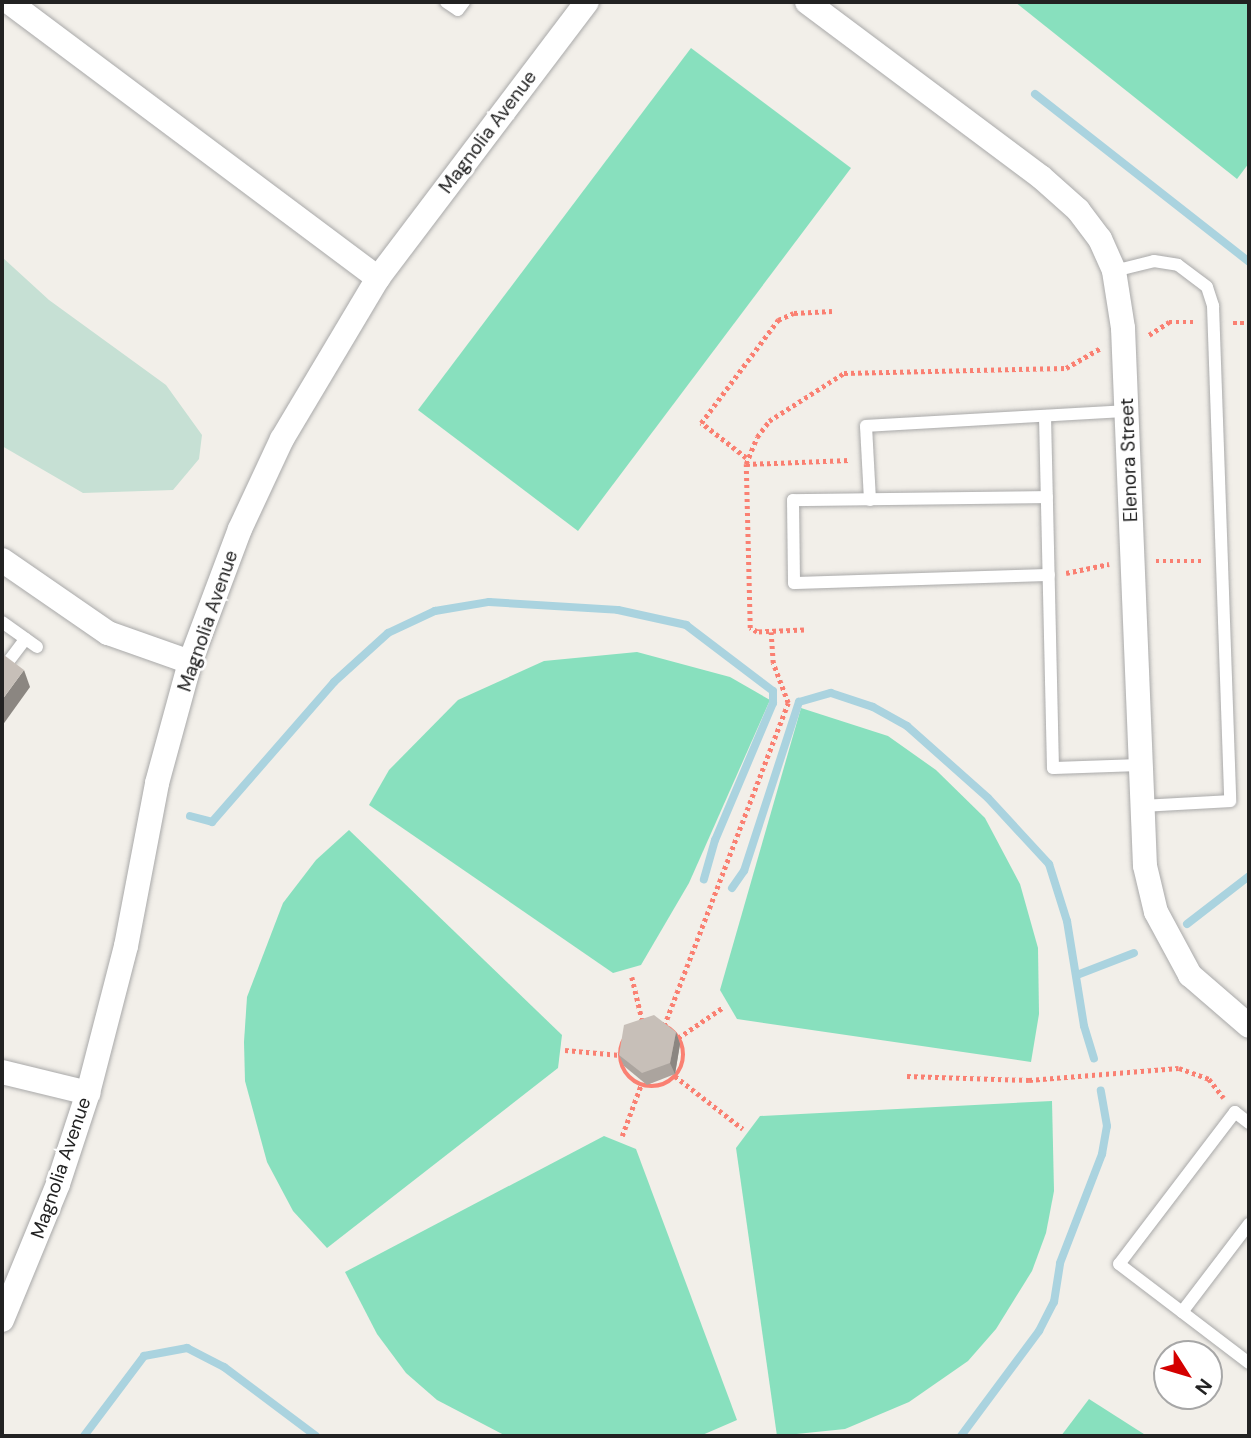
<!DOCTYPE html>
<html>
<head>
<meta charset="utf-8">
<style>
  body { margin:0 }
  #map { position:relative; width:1251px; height:1438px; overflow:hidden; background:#f2efe9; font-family:"DM Sans",sans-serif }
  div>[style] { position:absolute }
  .wetland>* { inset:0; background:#c6e0d4 }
  .pitch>* { inset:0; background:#88e0be }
  .stream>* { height:8px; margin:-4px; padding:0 4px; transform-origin:4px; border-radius:4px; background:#aad3df }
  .path>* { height:4.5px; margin-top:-2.25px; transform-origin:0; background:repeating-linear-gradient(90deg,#fa8072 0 3.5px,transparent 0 7px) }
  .path>.ring { margin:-2.25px; padding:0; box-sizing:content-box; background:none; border:4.5px solid #fa8072; border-radius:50% }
  .roads { filter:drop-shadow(0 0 2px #a9a9a9) drop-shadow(0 0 2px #a9a9a9) }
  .lane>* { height:12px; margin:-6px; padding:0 6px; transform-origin:6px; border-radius:6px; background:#fff }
  .street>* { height:24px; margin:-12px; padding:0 12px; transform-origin:12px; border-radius:12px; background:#fff }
  .wall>* { inset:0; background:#aba49e }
  .shaded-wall>* { inset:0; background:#8b8681 }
  .building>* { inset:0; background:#c7bfb8 }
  span { translate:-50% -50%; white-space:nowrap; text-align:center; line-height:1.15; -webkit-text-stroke:6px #fff; paint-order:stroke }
  .street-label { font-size:19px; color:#222 }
  .frame { position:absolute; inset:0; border:4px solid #222; pointer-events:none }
  .north { position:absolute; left:1153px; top:1340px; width:70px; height:70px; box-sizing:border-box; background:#fff; border:2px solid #a7a7a7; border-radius:50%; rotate:127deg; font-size:19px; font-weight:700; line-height:28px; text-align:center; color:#222 }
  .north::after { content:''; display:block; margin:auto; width:24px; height:32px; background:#d40000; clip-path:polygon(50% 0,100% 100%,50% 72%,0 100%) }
</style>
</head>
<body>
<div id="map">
  <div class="wetland">
    <i style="clip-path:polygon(2px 257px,49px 300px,166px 385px,202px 435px,199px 459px,173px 490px,83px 493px,2px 446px)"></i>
  </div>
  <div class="pitch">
    <i style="clip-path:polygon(1015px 2px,1249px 2px,1249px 163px,1237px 179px)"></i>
    <i style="clip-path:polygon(691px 48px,851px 168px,578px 531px,418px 410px)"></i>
    <i style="clip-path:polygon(637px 652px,730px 677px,770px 700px,689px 883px,641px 965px,613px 973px,369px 805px,389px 770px,458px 700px,544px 661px)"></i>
    <i style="clip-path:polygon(801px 708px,888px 736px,936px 770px,985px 818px,1020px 884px,1038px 948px,1039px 1014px,1031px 1062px,737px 1019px,720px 990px)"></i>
    <i style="clip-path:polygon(349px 830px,562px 1035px,558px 1068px,327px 1248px,293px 1211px,267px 1162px,245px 1081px,244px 1042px,247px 997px,283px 903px,316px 860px)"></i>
    <i style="clip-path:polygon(1052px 1101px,1054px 1191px,1046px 1233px,1032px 1271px,996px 1329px,968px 1361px,909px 1402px,845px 1429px,777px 1436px,736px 1148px,760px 1116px)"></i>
    <i style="clip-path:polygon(604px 1136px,636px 1149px,737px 1420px,700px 1436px,506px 1436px,437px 1400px,406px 1373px,377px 1334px,345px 1272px)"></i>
    <i style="clip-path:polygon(1089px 1399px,1147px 1436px,1061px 1436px)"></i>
  </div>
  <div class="stream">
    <i style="left:1035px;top:94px;width:272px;rotate:38.1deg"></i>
    <i style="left:190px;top:816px;width:23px;rotate:15deg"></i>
    <i style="left:212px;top:822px;width:186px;rotate:-48.9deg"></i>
    <i style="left:334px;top:682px;width:73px;rotate:-42.2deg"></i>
    <i style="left:388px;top:633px;width:52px;rotate:-25.1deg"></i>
    <i style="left:435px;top:611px;width:55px;rotate:-9.5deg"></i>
    <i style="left:489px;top:602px;width:129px;rotate:3.5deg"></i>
    <i style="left:618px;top:610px;width:70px;rotate:12.4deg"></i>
    <i style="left:686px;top:625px;width:109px;rotate:37.2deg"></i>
    <i style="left:773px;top:691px;width:12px;rotate:90deg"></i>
    <i style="left:773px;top:703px;width:149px;rotate:112.9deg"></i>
    <i style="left:715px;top:840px;width:41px;rotate:105.8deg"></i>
    <i style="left:732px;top:888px;width:21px;rotate:-55deg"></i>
    <i style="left:744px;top:871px;width:178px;rotate:-72deg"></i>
    <i style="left:799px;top:702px;width:33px;rotate:-16deg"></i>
    <i style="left:831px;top:693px;width:44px;rotate:18.4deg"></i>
    <i style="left:873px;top:707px;width:39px;rotate:29deg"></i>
    <i style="left:907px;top:726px;width:108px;rotate:41.6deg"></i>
    <i style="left:988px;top:798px;width:90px;rotate:47.3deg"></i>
    <i style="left:1049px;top:864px;width:60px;rotate:72.5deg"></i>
    <i style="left:1067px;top:921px;width:106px;rotate:80.8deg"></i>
    <i style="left:1084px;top:1026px;width:34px;rotate:73deg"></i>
    <i style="left:1187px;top:924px;width:78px;rotate:-37.7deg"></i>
    <i style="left:1077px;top:975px;width:61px;rotate:-21.1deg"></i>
    <i style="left:84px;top:1436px;width:100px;rotate:-53.1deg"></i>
    <i style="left:144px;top:1356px;width:44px;rotate:-10.5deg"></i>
    <i style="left:187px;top:1348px;width:42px;rotate:27.2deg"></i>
    <i style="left:224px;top:1367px;width:115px;rotate:36.9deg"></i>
    <i style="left:961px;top:1436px;width:131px;rotate:-53.4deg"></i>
    <i style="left:1039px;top:1331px;width:33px;rotate:-63deg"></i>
    <i style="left:1054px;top:1302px;width:39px;rotate:-81deg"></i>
    <i style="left:1060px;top:1263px;width:117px;rotate:-68.9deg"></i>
    <i style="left:1102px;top:1154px;width:28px;rotate:-80deg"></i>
    <i style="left:1107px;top:1126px;width:36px;rotate:-100deg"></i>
  </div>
  <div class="path">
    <i style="left:1233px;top:323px;width:16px"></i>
    <i style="left:1149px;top:335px;width:24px;rotate:-33deg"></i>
    <i style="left:1169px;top:322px;width:27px"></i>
    <i style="left:746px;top:458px;width:57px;rotate:-142.1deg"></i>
    <i style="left:701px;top:423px;width:129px;rotate:-53.2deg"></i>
    <i style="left:778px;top:320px;width:17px;rotate:-24deg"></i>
    <i style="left:794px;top:313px;width:38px;rotate:-3deg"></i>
    <i style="left:746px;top:464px;width:103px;rotate:-2.2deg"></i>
    <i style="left:1156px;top:561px;width:47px"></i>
    <i style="left:1066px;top:573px;width:44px;rotate:-11.8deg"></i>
    <i style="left:804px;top:630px;width:47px;rotate:177.6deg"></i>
    <i style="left:757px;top:632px;width:8px;rotate:-150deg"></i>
    <i style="left:750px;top:628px;width:164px;rotate:-91.4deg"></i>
    <i style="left:746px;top:464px;width:29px;rotate:-68deg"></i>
    <i style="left:757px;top:437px;width:20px;rotate:-53deg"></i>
    <i style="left:769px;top:421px;width:89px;rotate:-32.6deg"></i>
    <i style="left:844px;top:373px;width:222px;rotate:-1.3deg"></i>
    <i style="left:1066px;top:368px;width:39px;rotate:-30deg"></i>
    <i style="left:632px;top:977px;width:47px;rotate:76.6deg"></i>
    <i class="ring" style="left:620px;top:1023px;width:59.5px;height:59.5px"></i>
    <i style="left:664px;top:1026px;width:346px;rotate:-69deg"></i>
    <i style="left:788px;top:703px;width:43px;rotate:-110.6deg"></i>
    <i style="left:773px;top:663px;width:31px;rotate:-94deg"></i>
    <i style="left:678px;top:1038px;width:53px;rotate:-34.3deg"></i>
    <i style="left:565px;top:1050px;width:55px;rotate:5.2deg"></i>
    <i style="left:675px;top:1076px;width:86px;rotate:37.9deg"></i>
    <i style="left:907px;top:1076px;width:122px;rotate:1.9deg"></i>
    <i style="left:1029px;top:1080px;width:150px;rotate:-4.6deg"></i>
    <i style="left:1179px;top:1068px;width:32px;rotate:20deg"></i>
    <i style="left:1209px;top:1079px;width:24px;rotate:52deg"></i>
    <i style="left:622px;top:1136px;width:54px;rotate:-69.6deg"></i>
  </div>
  <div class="roads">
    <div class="lane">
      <i style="left:446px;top:2px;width:14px;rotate:34deg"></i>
      <i style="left:458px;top:10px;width:10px;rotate:-53deg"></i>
      <i style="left:1114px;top:271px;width:41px;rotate:-14deg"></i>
      <i style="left:1154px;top:261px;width:24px;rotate:9deg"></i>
      <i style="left:1178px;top:265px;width:36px;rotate:37deg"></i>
      <i style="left:1207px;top:287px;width:20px;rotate:72deg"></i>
      <i style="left:1213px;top:306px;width:495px;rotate:88deg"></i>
      <i style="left:1230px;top:801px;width:87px;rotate:176.7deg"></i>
      <i style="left:1045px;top:416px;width:352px;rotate:88.7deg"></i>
      <i style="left:1053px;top:768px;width:88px;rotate:-2deg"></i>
      <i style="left:1047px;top:497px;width:254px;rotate:179.3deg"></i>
      <i style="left:793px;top:500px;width:83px;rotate:89.3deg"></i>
      <i style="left:794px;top:583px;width:255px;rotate:-1.8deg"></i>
      <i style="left:870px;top:500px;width:74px;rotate:-93.1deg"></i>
      <i style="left:866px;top:426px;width:261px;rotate:-3.3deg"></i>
      <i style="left:2px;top:622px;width:43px;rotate:35.5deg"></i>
      <i style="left:2px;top:670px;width:39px;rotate:-53deg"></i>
      <i style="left:1249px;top:1123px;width:18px;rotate:-142deg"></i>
      <i style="left:1235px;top:1112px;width:191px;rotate:127.3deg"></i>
      <i style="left:1119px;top:1264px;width:163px;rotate:37.3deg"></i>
      <i style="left:1182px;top:1312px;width:111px;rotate:-52.7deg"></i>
    </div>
    <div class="street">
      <i style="left:9px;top:2px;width:461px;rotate:36.8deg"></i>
      <i style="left:807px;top:2px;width:292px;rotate:36.8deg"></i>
      <i style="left:1041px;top:177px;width:50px;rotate:41.7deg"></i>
      <i style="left:1078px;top:210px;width:36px;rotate:53deg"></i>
      <i style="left:1100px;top:239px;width:35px;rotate:66deg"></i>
      <i style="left:1114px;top:271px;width:58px;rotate:81deg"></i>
      <i style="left:1123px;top:328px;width:538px;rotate:87.66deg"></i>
      <i style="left:1145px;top:866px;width:47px;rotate:76.6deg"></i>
      <i style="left:1156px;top:912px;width:72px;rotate:61.6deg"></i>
      <i style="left:1190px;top:975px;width:78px;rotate:40.8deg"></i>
      <i style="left:2px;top:560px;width:129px;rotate:34.6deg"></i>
      <i style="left:108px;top:633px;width:87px;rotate:19.5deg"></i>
      <i style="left:2px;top:1072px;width:89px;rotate:13.7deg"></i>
      <i style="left:2px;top:1320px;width:147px;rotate:-67.6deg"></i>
      <i style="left:58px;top:1184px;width:96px;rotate:-71.8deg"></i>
      <i style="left:88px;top:1093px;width:152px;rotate:-75.5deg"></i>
      <i style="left:126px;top:946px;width:166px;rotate:-79.2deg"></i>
      <i style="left:157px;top:783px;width:125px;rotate:-74.7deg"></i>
      <i style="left:190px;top:662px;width:142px;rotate:-69.4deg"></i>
      <i style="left:240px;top:529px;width:99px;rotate:-65deg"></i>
      <i style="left:282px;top:439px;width:187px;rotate:-59.2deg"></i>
      <i style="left:378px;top:278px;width:346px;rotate:-52.9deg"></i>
    </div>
  </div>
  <div class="wall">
    <i style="clip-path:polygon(676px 1032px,680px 1044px,675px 1074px,647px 1085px,624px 1066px,619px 1055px)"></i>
  </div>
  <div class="shaded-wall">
    <i style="clip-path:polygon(24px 670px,30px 687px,2px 726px,2px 700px)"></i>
    <i style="clip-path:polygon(676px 1032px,680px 1044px,675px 1074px,670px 1063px)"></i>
  </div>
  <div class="building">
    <i style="clip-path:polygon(4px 655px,24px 670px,2px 700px,2px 658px)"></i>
    <i style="clip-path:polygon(654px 1015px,676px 1032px,670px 1063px,642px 1073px,619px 1055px,624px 1025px)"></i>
  </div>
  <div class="street-label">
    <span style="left:488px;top:132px;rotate:-53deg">Magnolia Avenue</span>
    <span style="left:1129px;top:460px;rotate:-92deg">Elenora Street</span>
    <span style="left:208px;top:621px;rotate:-71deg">Magnolia Avenue</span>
    <span style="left:61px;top:1168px;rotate:-71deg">Magnolia Avenue</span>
  </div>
  <div class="frame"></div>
  <div class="north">N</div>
</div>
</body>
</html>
